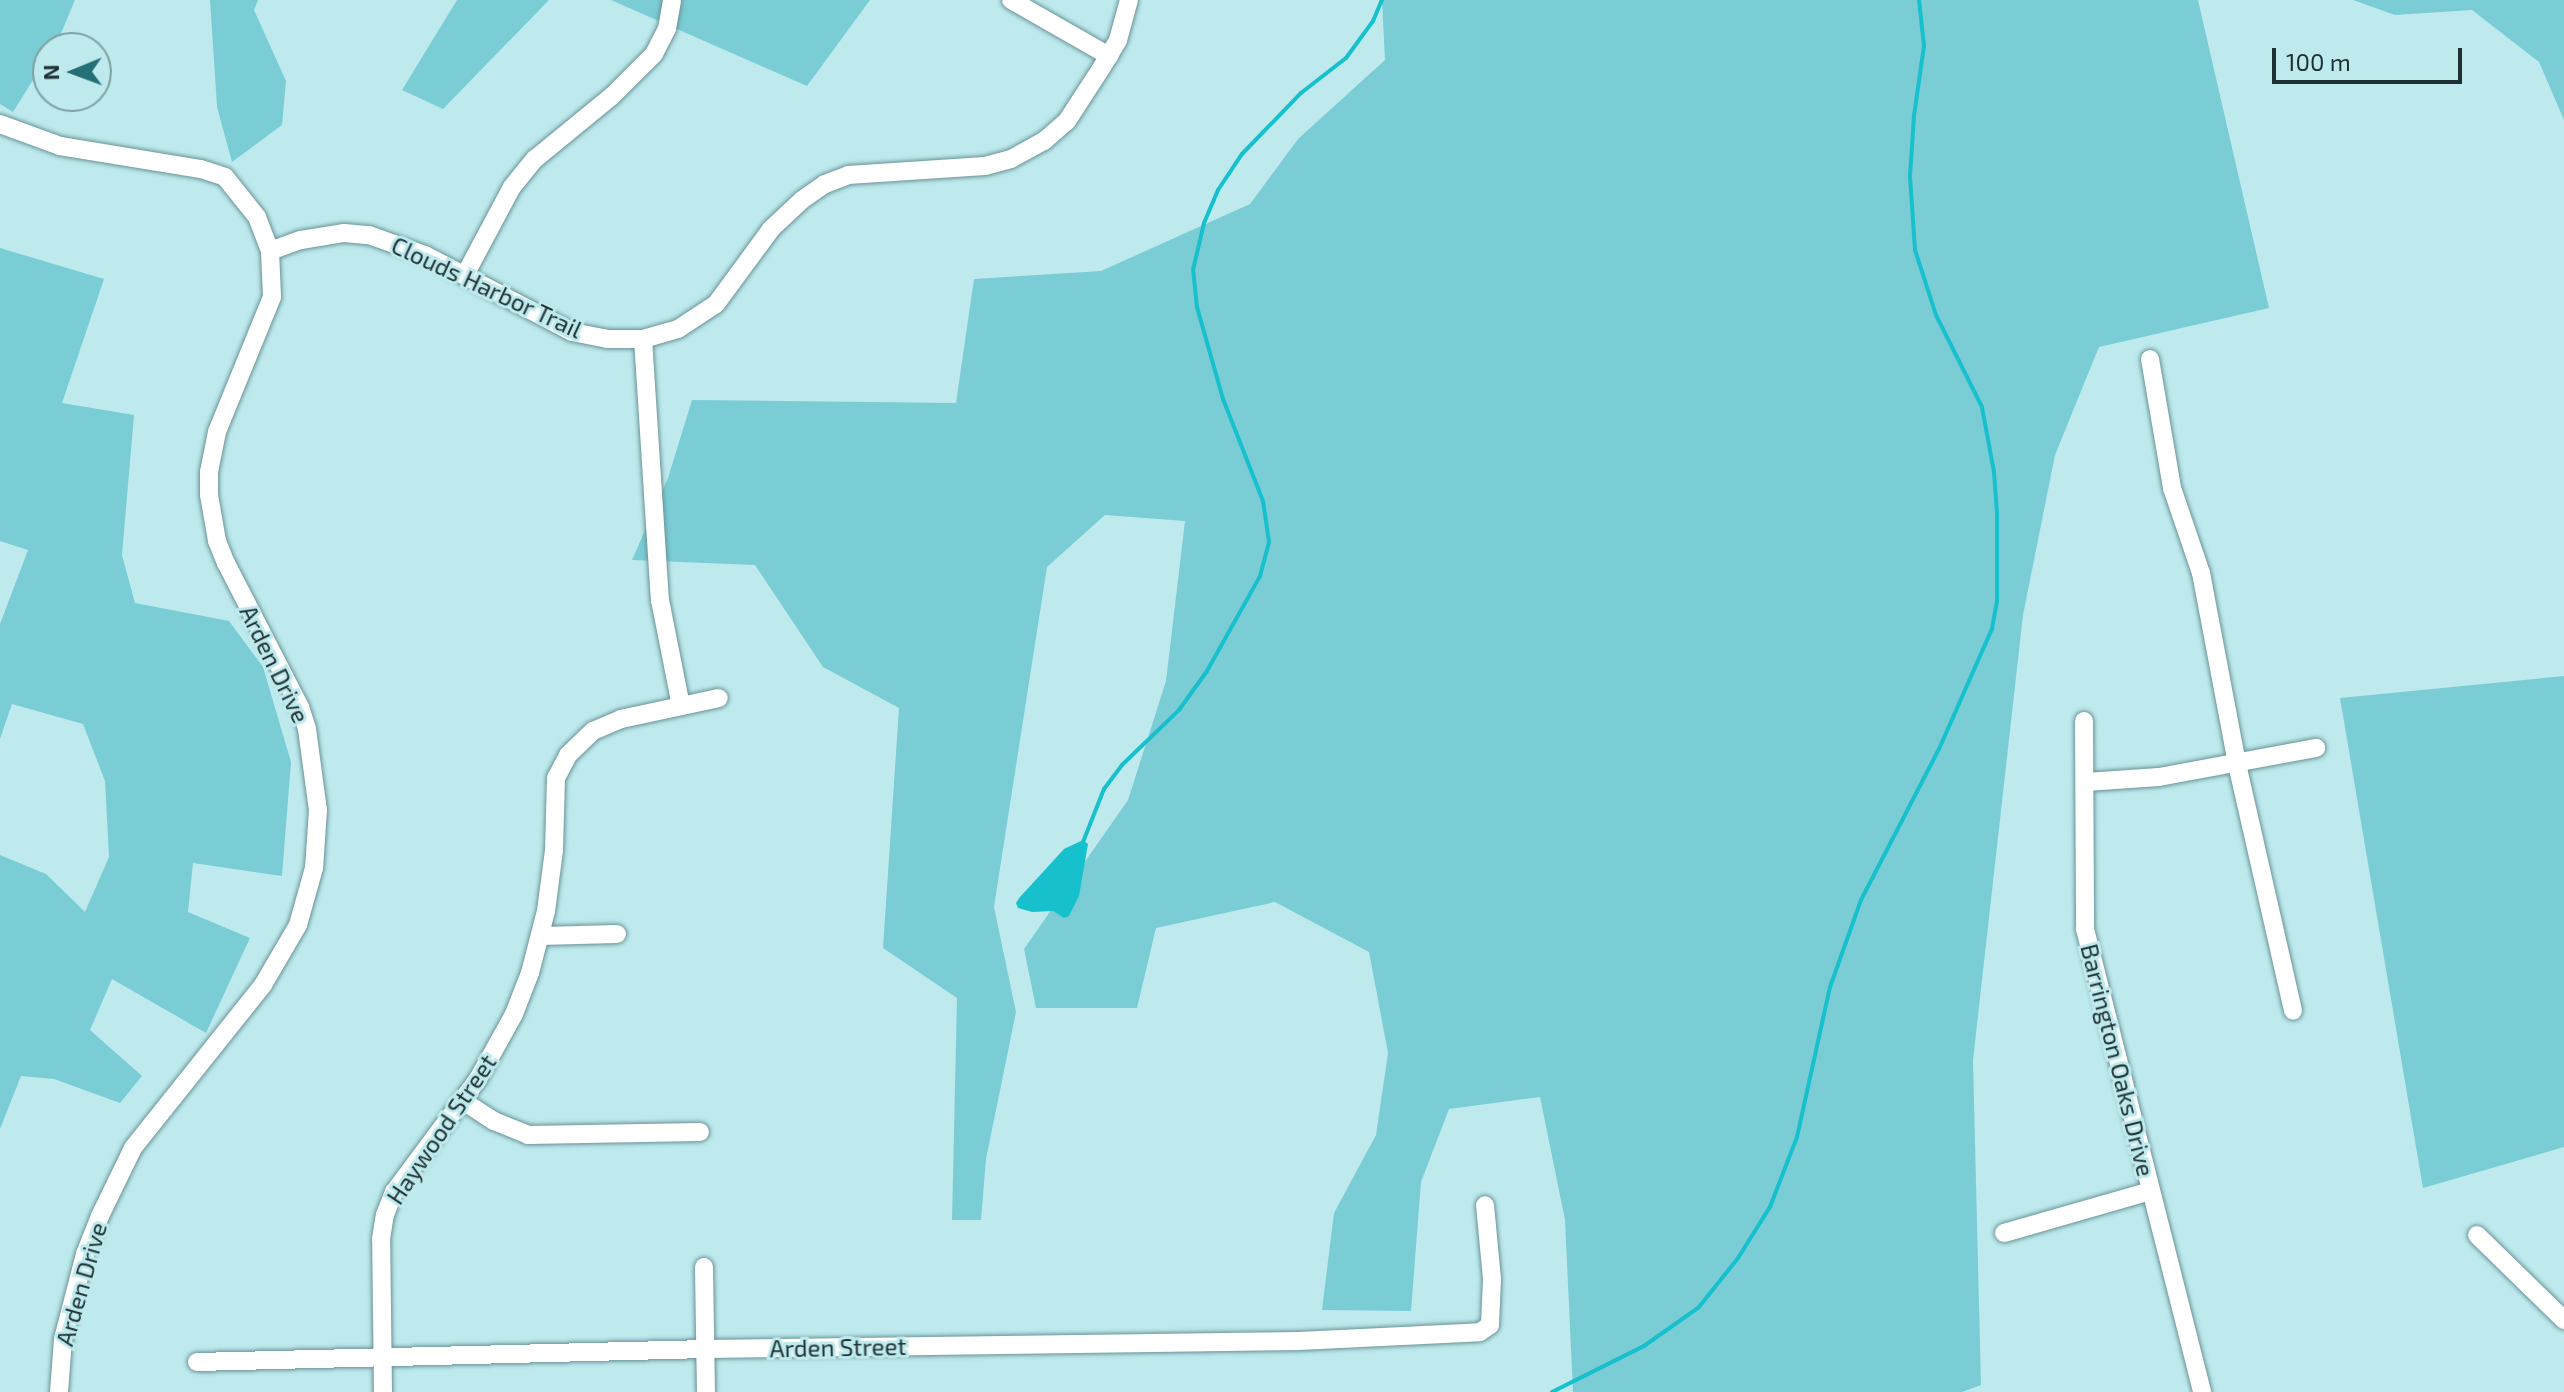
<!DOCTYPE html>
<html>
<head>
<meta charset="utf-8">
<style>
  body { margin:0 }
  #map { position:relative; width:2564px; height:1392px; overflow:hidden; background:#beeaee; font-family:"Exo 2",sans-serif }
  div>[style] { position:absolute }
  .green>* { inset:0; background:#7acdd5 }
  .water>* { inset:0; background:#17c0cd }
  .stream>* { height:4px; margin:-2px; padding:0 2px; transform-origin:2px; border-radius:2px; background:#17c0cd }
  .roads { filter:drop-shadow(0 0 2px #699397) drop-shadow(0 0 2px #699397) }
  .minor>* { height:18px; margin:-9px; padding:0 9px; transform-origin:9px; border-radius:9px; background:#fff }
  span { translate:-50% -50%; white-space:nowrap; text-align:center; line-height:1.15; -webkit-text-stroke:6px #beeaee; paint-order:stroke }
  .street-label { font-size:24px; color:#1f3032 }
  .north { position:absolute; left:32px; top:32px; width:80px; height:80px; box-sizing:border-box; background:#beeaee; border:2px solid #7ea0a3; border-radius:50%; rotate:269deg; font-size:22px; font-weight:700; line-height:32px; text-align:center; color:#1f3032 }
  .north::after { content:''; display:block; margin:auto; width:28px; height:36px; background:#257076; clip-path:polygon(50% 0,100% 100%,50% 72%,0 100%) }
  .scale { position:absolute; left:2272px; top:48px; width:190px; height:36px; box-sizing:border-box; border:4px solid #1f3032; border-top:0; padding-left:10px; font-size:24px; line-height:28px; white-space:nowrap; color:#1f3032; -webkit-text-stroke:6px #beeaee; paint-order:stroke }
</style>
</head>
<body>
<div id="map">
  <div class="green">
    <i style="clip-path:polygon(0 0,75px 0,59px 38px,53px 48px,48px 48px,48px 56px,13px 112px,0 104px)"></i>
    <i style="clip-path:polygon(210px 0,258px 0,254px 10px,286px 81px,282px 125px,232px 162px,217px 107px)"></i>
    <i style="clip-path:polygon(457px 0,549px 0,443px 109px,402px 90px)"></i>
    <i style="clip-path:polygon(611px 0,870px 0,807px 86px)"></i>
    <i style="clip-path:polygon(1382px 0,2198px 0,2269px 308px,2099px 347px,2055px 455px,2023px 615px,1973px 1060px,1981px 1385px,1962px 1392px,1573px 1392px,1565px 1220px,1540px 1097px,1449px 1109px,1421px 1182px,1411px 1311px,1322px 1310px,1334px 1213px,1376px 1135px,1388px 1053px,1369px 952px,1275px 902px,1156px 928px,1137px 1008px,1036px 1008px,1024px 949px,1128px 800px,1166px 681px,1185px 521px,1105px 515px,1047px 567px,994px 907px,1016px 1012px,986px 1159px,981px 1220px,952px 1220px,957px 998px,883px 948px,899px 708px,823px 667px,755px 565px,632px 560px,668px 478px,692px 400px,956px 403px,974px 279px,1101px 271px,1250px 204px,1298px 139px,1385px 60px)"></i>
    <i style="clip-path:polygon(2353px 0,2564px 0,2564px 120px,2539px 62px,2472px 10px,2395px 15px)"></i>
    <i style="clip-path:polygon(0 248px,104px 279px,62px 403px,134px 415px,122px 555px,135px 603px,229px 621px,263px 667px,291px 762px,282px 876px,193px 863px,188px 912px,250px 938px,206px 1033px,112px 979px,90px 1030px,142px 1076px,120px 1103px,54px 1079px,21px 1076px,0 1129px,0 855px,46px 874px,85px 912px,109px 857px,105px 781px,83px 724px,12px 704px,0 739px,0 624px,28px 550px,0 541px)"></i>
    <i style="clip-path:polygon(2564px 676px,2564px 1147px,2423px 1188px,2340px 698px)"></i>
  </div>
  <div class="water">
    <i style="clip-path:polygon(1083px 840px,1088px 844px,1079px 896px,1069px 916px,1064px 918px,1053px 911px,1032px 912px,1018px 908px,1016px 903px,1020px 897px,1064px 849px)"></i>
  </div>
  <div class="stream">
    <i style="left:1083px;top:842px;width:57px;rotate:-68.4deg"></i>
    <i style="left:1104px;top:789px;width:30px;rotate:-53deg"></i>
    <i style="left:1122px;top:765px;width:79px;rotate:-44deg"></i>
    <i style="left:1179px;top:710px;width:48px;rotate:-54.3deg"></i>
    <i style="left:1207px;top:671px;width:109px;rotate:-60.8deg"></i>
    <i style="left:1260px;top:576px;width:35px;rotate:-75deg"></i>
    <i style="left:1269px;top:542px;width:41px;rotate:-98.3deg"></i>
    <i style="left:1263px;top:501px;width:110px;rotate:-111.4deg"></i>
    <i style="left:1223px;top:399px;width:96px;rotate:-105.8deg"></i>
    <i style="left:1197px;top:307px;width:37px;rotate:-96deg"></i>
    <i style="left:1193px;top:270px;width:48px;rotate:-76.8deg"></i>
    <i style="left:1204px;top:223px;width:36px;rotate:-67deg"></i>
    <i style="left:1218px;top:190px;width:43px;rotate:-56.3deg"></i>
    <i style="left:1242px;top:154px;width:85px;rotate:-46deg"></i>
    <i style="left:1301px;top:93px;width:57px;rotate:-37.9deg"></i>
    <i style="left:1346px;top:58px;width:46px;rotate:-53.9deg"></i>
    <i style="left:1373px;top:21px;width:23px;rotate:-67deg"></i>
    <i style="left:1552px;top:1392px;width:103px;rotate:-26.6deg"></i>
    <i style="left:1644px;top:1346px;width:67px;rotate:-35.3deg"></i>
    <i style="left:1699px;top:1307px;width:63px;rotate:-51.5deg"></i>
    <i style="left:1738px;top:1258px;width:60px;rotate:-57.9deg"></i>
    <i style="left:1770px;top:1207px;width:75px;rotate:-68.9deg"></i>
    <i style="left:1797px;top:1137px;width:154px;rotate:-77.6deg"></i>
    <i style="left:1830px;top:987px;width:92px;rotate:-70.4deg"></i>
    <i style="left:1861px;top:900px;width:170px;rotate:-62.7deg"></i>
    <i style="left:1939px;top:749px;width:131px;rotate:-66.2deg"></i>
    <i style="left:1992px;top:629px;width:27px;rotate:-80deg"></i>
    <i style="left:1997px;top:602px;width:89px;rotate:-90deg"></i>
    <i style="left:1997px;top:513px;width:41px;rotate:-94.2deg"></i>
    <i style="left:1994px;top:472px;width:66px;rotate:-100.5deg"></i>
    <i style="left:1982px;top:407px;width:103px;rotate:-116.6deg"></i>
    <i style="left:1936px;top:315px;width:68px;rotate:-107.9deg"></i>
    <i style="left:1915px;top:250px;width:74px;rotate:-93.9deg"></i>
    <i style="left:1910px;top:176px;width:60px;rotate:-86.2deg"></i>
    <i style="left:1914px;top:116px;width:71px;rotate:-81.9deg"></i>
    <i style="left:1924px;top:46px;width:46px;rotate:-96.2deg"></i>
  </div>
  <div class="roads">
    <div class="minor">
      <i style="left:1011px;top:0;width:113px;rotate:29.7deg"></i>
      <i style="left:0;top:124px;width:64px;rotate:20.1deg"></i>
      <i style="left:60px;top:146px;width:143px;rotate:9.3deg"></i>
      <i style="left:201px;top:169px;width:25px;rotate:18deg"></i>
      <i style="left:225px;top:177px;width:51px;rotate:51.3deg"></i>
      <i style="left:257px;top:217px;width:36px;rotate:69deg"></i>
      <i style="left:270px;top:251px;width:46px;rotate:87.5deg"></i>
      <i style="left:272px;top:297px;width:146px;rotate:112.2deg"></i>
      <i style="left:217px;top:432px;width:41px;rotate:101.3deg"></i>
      <i style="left:209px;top:472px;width:23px;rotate:90deg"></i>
      <i style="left:209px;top:495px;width:47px;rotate:80.1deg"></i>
      <i style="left:217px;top:541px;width:24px;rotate:68deg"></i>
      <i style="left:226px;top:563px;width:162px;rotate:62.8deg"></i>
      <i style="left:300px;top:707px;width:23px;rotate:72deg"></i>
      <i style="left:307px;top:729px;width:82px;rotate:82.3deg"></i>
      <i style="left:318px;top:810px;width:58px;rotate:93.9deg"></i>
      <i style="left:314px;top:868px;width:59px;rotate:105.7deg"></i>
      <i style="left:298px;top:925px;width:69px;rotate:120.3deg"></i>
      <i style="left:263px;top:985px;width:208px;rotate:128.6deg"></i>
      <i style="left:133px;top:1148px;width:76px;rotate:115.9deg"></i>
      <i style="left:100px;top:1216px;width:41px;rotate:111.5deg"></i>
      <i style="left:85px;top:1254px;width:88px;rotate:104.5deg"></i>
      <i style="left:63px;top:1339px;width:53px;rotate:94.3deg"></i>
      <i style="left:270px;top:251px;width:33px;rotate:-20deg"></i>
      <i style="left:301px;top:240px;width:44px;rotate:-9.2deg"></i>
      <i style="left:344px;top:233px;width:25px;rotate:5deg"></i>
      <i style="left:369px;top:235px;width:59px;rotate:19.7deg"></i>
      <i style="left:425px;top:255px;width:166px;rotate:27.6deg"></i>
      <i style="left:572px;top:332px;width:36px;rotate:11deg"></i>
      <i style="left:607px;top:339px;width:36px"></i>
      <i style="left:643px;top:339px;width:36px;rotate:-16deg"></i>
      <i style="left:678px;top:329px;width:45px;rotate:-33.3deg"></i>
      <i style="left:716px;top:304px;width:93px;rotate:-53.7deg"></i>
      <i style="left:771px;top:229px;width:42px;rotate:-43.1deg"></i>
      <i style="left:802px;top:200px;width:28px;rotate:-35deg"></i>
      <i style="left:825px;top:184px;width:25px;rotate:-21deg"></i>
      <i style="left:848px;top:175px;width:137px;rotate:-3.8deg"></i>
      <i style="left:985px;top:166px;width:27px;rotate:-15deg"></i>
      <i style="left:1011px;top:159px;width:38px;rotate:-29deg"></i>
      <i style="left:1044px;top:141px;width:30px;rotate:-41deg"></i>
      <i style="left:1067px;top:121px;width:64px;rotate:-57.1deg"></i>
      <i style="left:1102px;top:67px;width:31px;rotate:-59deg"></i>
      <i style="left:1118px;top:40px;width:41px;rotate:-74.6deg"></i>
      <i style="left:465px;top:275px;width:100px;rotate:-61.9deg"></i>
      <i style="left:512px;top:187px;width:36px;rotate:-51deg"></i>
      <i style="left:535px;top:159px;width:99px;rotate:-39.3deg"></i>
      <i style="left:612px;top:96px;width:59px;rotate:-45deg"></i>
      <i style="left:654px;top:54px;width:28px;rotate:-63deg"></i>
      <i style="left:667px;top:29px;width:29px;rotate:-80deg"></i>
      <i style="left:643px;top:339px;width:262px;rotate:86.3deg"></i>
      <i style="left:660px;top:600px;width:108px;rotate:78.8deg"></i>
      <i style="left:2150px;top:359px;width:131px;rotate:80.3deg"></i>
      <i style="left:2172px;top:488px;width:90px;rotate:71.2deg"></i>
      <i style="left:2201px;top:573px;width:194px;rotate:79.3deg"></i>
      <i style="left:2237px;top:764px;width:253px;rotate:77.2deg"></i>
      <i style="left:2084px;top:721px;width:208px;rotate:89.7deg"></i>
      <i style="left:2085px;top:929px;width:478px;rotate:75.8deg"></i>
      <i style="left:2086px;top:782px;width:73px;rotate:-3.9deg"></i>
      <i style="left:2159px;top:777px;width:160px;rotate:-10.5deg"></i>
      <i style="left:540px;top:936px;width:77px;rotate:-1.5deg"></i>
      <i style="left:463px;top:1101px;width:37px;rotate:33deg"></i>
      <i style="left:494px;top:1121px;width:37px;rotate:22deg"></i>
      <i style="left:528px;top:1135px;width:172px;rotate:-1deg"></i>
      <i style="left:2004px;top:1233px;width:152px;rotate:-16deg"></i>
      <i style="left:2477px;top:1235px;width:122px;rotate:44.3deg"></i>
      <i style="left:704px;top:1267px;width:125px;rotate:89.1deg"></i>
      <i style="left:197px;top:1362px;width:509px;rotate:-1.46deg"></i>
      <i style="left:706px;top:1349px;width:593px;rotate:-0.77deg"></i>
      <i style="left:1299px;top:1341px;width:181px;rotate:-2.8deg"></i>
      <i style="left:1480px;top:1332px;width:12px;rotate:-35deg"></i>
      <i style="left:1490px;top:1325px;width:46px;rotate:-87.5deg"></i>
      <i style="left:1492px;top:1279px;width:74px;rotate:-95.4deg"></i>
      <i style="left:383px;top:1392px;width:153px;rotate:-90.7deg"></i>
      <i style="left:381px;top:1239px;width:24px;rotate:-81deg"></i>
      <i style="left:385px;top:1215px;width:25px;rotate:-69deg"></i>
      <i style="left:394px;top:1192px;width:141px;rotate:-53.4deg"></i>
      <i style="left:478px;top:1079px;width:74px;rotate:-61deg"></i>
      <i style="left:514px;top:1014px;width:44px;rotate:-68.7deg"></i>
      <i style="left:530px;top:973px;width:64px;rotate:-75.5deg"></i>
      <i style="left:546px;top:911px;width:62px;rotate:-82.5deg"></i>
      <i style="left:554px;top:850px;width:72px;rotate:-88.4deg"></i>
      <i style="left:556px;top:778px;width:26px;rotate:-62deg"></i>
      <i style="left:568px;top:755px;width:35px;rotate:-44deg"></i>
      <i style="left:593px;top:731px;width:30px;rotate:-23deg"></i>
      <i style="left:621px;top:719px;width:100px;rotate:-12.1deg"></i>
    </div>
  </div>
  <div class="street-label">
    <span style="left:487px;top:287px;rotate:25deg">Clouds Harbor Trail</span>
    <span style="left:275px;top:664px;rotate:64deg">Arden Drive</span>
    <span style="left:2118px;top:1060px;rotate:76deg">Barrington Oaks Drive</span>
    <span style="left:441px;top:1129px;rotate:-56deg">Haywood Street</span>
    <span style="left:81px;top:1284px;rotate:-74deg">Arden Drive</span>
    <span style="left:838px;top:1347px;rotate:-1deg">Arden Street</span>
  </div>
  <div class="north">N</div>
  <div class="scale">100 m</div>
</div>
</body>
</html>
